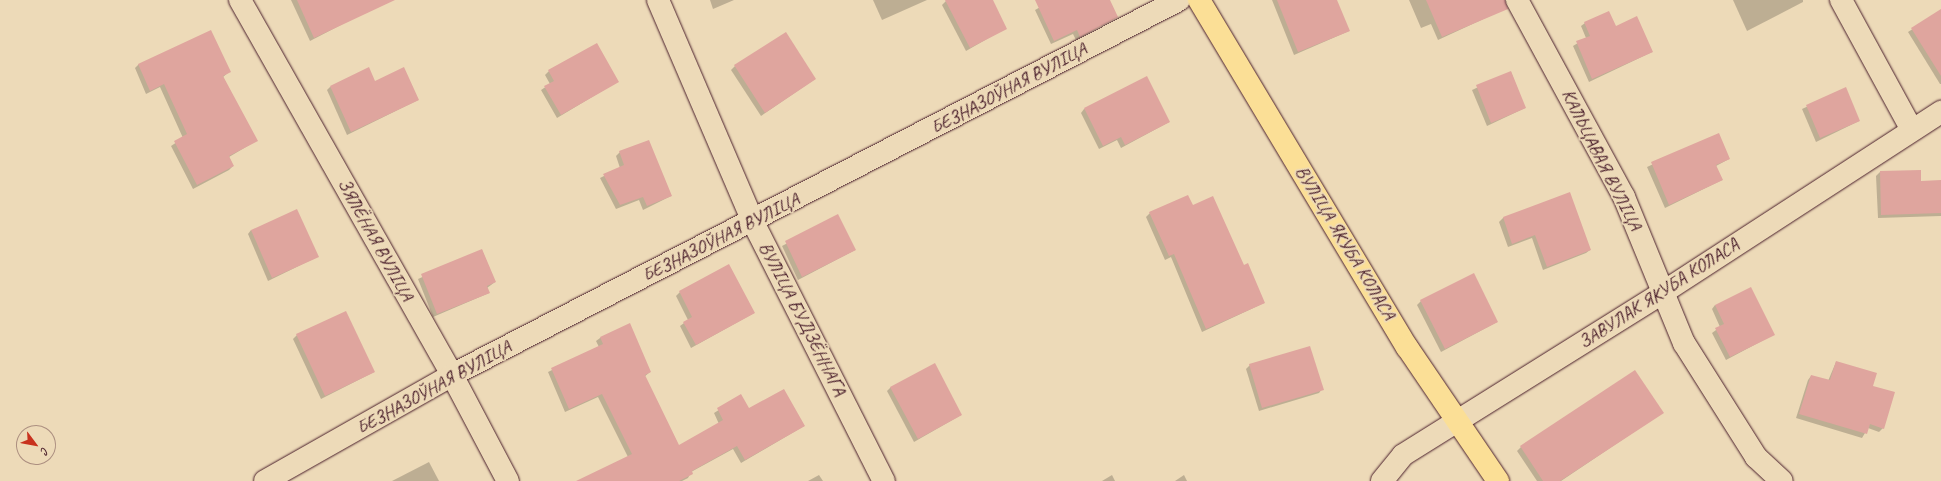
<!DOCTYPE html>
<html>
<head>
<meta charset="utf-8">
<style>
  body { margin:0 }
  #map { position:relative; width:1941px; height:481px; overflow:hidden; background:#eddab8; font-family:Caveat,sans-serif }
  div>[style] { position:absolute }
  .shadow>* { inset:0; background:#0003 }
  .building>* { inset:0; background:#dfa59e }
  .roads { filter:drop-shadow(0 0 1px #4a1f2b) drop-shadow(0 0 1px #4a1f2b) }
  .minor>* { height:22px; margin:-11px; padding:0 11px; transform-origin:11px; border-radius:11px; background:#eddab8 }
  .major>* { height:22px; margin:-11px; padding:0 11px; transform-origin:11px; border-radius:11px; background:#fbdf96 }
  span { translate:-50% -50%; white-space:nowrap; text-align:center; line-height:1.15; -webkit-text-stroke:3.5px #eddab8; paint-order:stroke }
  .street-label { font-size:19px; color:#4a1f2b }
  .north { position:absolute; left:16px; top:425px; width:40px; height:40px; box-sizing:border-box; background:#eddab8; border:1px solid #ac8f80; border-radius:50%; rotate:122deg; font-size:11px; font-weight:700; line-height:16px; text-align:center; color:#4a1f2b }
  .north::after { content:''; display:block; margin:auto; width:14px; height:18px; background:#c8321e; clip-path:polygon(50% 0,100% 100%,50% 72%,0 100%) }
</style>
</head>
<body>
<div id="map">
  <div class="shadow">
    <i style="clip-path:polygon(291px 0,351px 0,358px 16px,310px 41px)"></i>
    <i style="clip-path:polygon(710px 0,734px 0,713px 9px)"></i>
    <i style="clip-path:polygon(873px 0,927px 0,882px 20px)"></i>
    <i style="clip-path:polygon(947px 0,991px 0,1006px 28px,966px 51px,942px 5px)"></i>
    <i style="clip-path:polygon(1053px 0,1109px 0,1117px 17px,1076px 40px,1073px 34px,1051px 44px,1035px 10px)"></i>
    <i style="clip-path:polygon(1272px 0,1336px 0,1349px 31px,1294px 55px)"></i>
    <i style="clip-path:polygon(1409px 0,1485px 0,1492px 15px,1438px 40px,1431px 24px,1421px 28px)"></i>
    <i style="clip-path:polygon(1733px 0,1803px 0,1803px 2px,1747px 31px)"></i>
    <i style="clip-path:polygon(1941px 11px,1941px 84px,1940px 84px,1908px 32px)"></i>
    <i style="clip-path:polygon(1585px 23px,1616px 27px,1652px 52px,1589px 82px,1573px 46px,1586px 38px,1581px 26px)"></i>
    <i style="clip-path:polygon(139px 64px,229px 72px,223px 77px,256px 141px,229px 157px,233px 166px,229px 170px,193px 189px,171px 146px,183px 138px,160px 87px,146px 94px,135px 68px)"></i>
    <i style="clip-path:polygon(735px 66px,815px 79px,761px 116px,731px 70px)"></i>
    <i style="clip-path:polygon(549px 71px,617px 82px,557px 118px,541px 90px,550px 84px,545px 75px)"></i>
    <i style="clip-path:polygon(1511px 72px,1525px 108px,1487px 126px,1472px 90px)"></i>
    <i style="clip-path:polygon(330px 87px,418px 100px,347px 135px,327px 90px)"></i>
    <i style="clip-path:polygon(1845px 89px,1859px 121px,1816px 142px,1802px 109px)"></i>
    <i style="clip-path:polygon(1084px 109px,1169px 122px,1121px 148px,1117px 140px,1099px 149px,1081px 113px)"></i>
    <i style="clip-path:polygon(1718px 134px,1729px 159px,1716px 166px,1722px 180px,1665px 208px,1647px 167px)"></i>
    <i style="clip-path:polygon(620px 152px,671px 196px,643px 210px,639px 200px,616px 209px,600px 178px,620px 168px,616px 156px)"></i>
    <i style="clip-path:polygon(1880px 172px,1920px 182px,1941px 181px,1941px 216px,1878px 218px,1876px 176px)"></i>
    <i style="clip-path:polygon(1569px 194px,1590px 250px,1586px 253px,1543px 270px,1532px 238px,1508px 247px,1499px 222px,1503px 218px)"></i>
    <i style="clip-path:polygon(1193px 207px,1243px 267px,1264px 303px,1202px 332px,1171px 257px,1165px 260px,1146px 217px,1150px 213px)"></i>
    <i style="clip-path:polygon(838px 216px,855px 250px,798px 280px,782px 246px)"></i>
    <i style="clip-path:polygon(251px 230px,317px 257px,268px 281px,248px 234px)"></i>
    <i style="clip-path:polygon(482px 250px,495px 282px,487px 288px,489px 293px,433px 317px,418px 279px)"></i>
    <i style="clip-path:polygon(680px 292px,754px 313px,691px 348px,680px 326px,688px 320px,676px 296px)"></i>
    <i style="clip-path:polygon(1421px 301px,1497px 322px,1441px 352px,1417px 305px)"></i>
    <i style="clip-path:polygon(1715px 305px,1773px 335px,1726px 360px,1712px 333px,1720px 327px,1712px 309px)"></i>
    <i style="clip-path:polygon(629px 325px,650px 372px,644px 377px,678px 447px,719px 424px,714px 413px,741px 396px,749px 410px,804px 426px,741px 463px,733px 449px,691px 472px,688px 478px,682px 481px,610px 481px,628px 457px,598px 397px,565px 412px,548px 372px,599px 347px,596px 341px,600px 338px)"></i>
    <i style="clip-path:polygon(297px 335px,374px 372px,321px 399px,293px 339px)"></i>
    <i style="clip-path:polygon(1836px 362px,1872px 387px,1883px 428px,1879px 432px,1868px 428px,1862px 438px,1796px 418px,1808px 380px,1811px 376px,1828px 381px)"></i>
    <i style="clip-path:polygon(1250px 365px,1322px 389px,1319px 393px,1259px 411px,1246px 369px)"></i>
    <i style="clip-path:polygon(891px 387px,961px 415px,914px 442px,887px 391px)"></i>
    <i style="clip-path:polygon(1662px 413px,1561px 481px,1537px 481px,1517px 451px,1521px 447px)"></i>
    <i style="clip-path:polygon(429px 462px,439px 481px,392px 481px)"></i>
    <i style="clip-path:polygon(819px 475px,823px 481px,808px 481px)"></i>
    <i style="clip-path:polygon(1112px 475px,1115px 481px,1102px 481px)"></i>
    <i style="clip-path:polygon(1184px 475px,1187px 481px,1175px 481px)"></i>
  </div>
  <div class="building">
    <i style="clip-path:polygon(297px 0,395px 0,314px 38px)"></i>
    <i style="clip-path:polygon(945px 0,993px 0,1007px 29px,970px 48px)"></i>
    <i style="clip-path:polygon(1035px 0,1110px 0,1118px 17px,1080px 37px,1077px 30px,1054px 41px)"></i>
    <i style="clip-path:polygon(1277px 0,1337px 0,1350px 31px,1298px 52px)"></i>
    <i style="clip-path:polygon(1426px 0,1505px 0,1508px 9px,1442px 37px)"></i>
    <i style="clip-path:polygon(1941px 9px,1941px 76px,1911px 28px)"></i>
    <i style="clip-path:polygon(1609px 11px,1616px 26px,1637px 16px,1653px 52px,1592px 79px,1576px 41px,1590px 36px,1584px 22px)"></i>
    <i style="clip-path:polygon(211px 30px,231px 72px,223px 76px,258px 141px,229px 156px,234px 166px,197px 185px,174px 141px,187px 134px,164px 84px,150px 91px,138px 64px)"></i>
    <i style="clip-path:polygon(786px 32px,816px 79px,765px 113px,734px 65px)"></i>
    <i style="clip-path:polygon(597px 43px,619px 82px,561px 115px,544px 86px,554px 81px,548px 70px)"></i>
    <i style="clip-path:polygon(369px 67px,375px 81px,404px 67px,419px 100px,351px 132px,330px 86px)"></i>
    <i style="clip-path:polygon(1511px 71px,1526px 108px,1491px 123px,1476px 85px)"></i>
    <i style="clip-path:polygon(1147px 76px,1170px 122px,1125px 145px,1121px 137px,1103px 146px,1084px 108px)"></i>
    <i style="clip-path:polygon(1846px 87px,1860px 121px,1820px 138px,1806px 105px)"></i>
    <i style="clip-path:polygon(1719px 133px,1730px 159px,1716px 165px,1723px 180px,1669px 205px,1651px 162px)"></i>
    <i style="clip-path:polygon(649px 140px,672px 196px,647px 206px,643px 197px,620px 205px,603px 174px,624px 165px,619px 151px)"></i>
    <i style="clip-path:polygon(1921px 170px,1921px 181px,1941px 180px,1941px 213px,1881px 215px,1880px 171px)"></i>
    <i style="clip-path:polygon(1570px 192px,1591px 250px,1547px 267px,1535px 235px,1512px 244px,1503px 217px)"></i>
    <i style="clip-path:polygon(1188px 195px,1193px 205px,1213px 196px,1244px 265px,1248px 263px,1265px 303px,1206px 329px,1174px 254px,1169px 256px,1149px 212px)"></i>
    <i style="clip-path:polygon(297px 209px,319px 257px,272px 278px,251px 230px)"></i>
    <i style="clip-path:polygon(838px 214px,856px 250px,802px 277px,785px 241px)"></i>
    <i style="clip-path:polygon(482px 249px,496px 282px,487px 286px,490px 293px,437px 314px,421px 274px)"></i>
    <i style="clip-path:polygon(729px 264px,755px 313px,696px 345px,683px 322px,692px 317px,679px 291px)"></i>
    <i style="clip-path:polygon(1474px 273px,1498px 322px,1445px 349px,1420px 300px)"></i>
    <i style="clip-path:polygon(1751px 287px,1775px 335px,1730px 357px,1715px 328px,1724px 324px,1715px 305px)"></i>
    <i style="clip-path:polygon(346px 311px,375px 372px,325px 396px,296px 334px)"></i>
    <i style="clip-path:polygon(630px 323px,651px 372px,645px 375px,679px 445px,723px 420px,717px 408px,741px 394px,749px 408px,784px 389px,805px 426px,745px 460px,737px 446px,692px 471px,693px 474px,679px 481px,576px 481px,632px 454px,602px 394px,569px 409px,551px 368px,603px 344px,600px 337px)"></i>
    <i style="clip-path:polygon(1310px 346px,1324px 390px,1262px 408px,1249px 364px)"></i>
    <i style="clip-path:polygon(1836px 361px,1877px 373px,1873px 386px,1895px 392px,1884px 429px,1870px 424px,1867px 434px,1799px 414px,1811px 375px,1830px 380px)"></i>
    <i style="clip-path:polygon(935px 363px,962px 415px,918px 439px,890px 387px)"></i>
    <i style="clip-path:polygon(1635px 370px,1664px 413px,1560px 481px,1543px 481px,1520px 446px)"></i>
  </div>
  <div class="roads">
    <div class="minor">
      <i style="left:240px;top:0;width:431px;rotate:60.5deg"></i>
      <i style="left:452px;top:375px;width:120px;rotate:62.2deg"></i>
      <i style="left:658px;top:0;width:241px;rotate:66.8deg"></i>
      <i style="left:753px;top:222px;width:290px;rotate:63.2deg"></i>
      <i style="left:1517px;top:0;width:224px;rotate:61.5deg"></i>
      <i style="left:1624px;top:197px;width:158px;rotate:67.7deg"></i>
      <i style="left:1684px;top:343px;width:135px;rotate:57.7deg"></i>
      <i style="left:1756px;top:457px;width:35px;rotate:43deg"></i>
      <i style="left:1841px;top:0;width:148px;rotate:61.4deg"></i>
      <i style="left:265px;top:481px;width:215px;rotate:-29.5deg"></i>
      <i style="left:452px;top:375px;width:818px;rotate:-27.29deg"></i>
      <i style="left:1382px;top:481px;width:33px;rotate:-51deg"></i>
      <i style="left:1403px;top:455px;width:305px;rotate:-32deg"></i>
      <i style="left:1662px;top:293px;width:333px;rotate:-33deg"></i>
    </div>
    <div class="major">
      <i style="left:1199px;top:0;width:405px;rotate:59.1deg"></i>
      <i style="left:1407px;top:347px;width:162px;rotate:55.8deg"></i>
    </div>
  </div>
  <div class="street-label">
    <span style="left:1009px;top:89px;rotate:-28deg">БЕЗНАЗОЎНАЯ ВУЛІЦА</span>
    <span style="left:1601px;top:160px;rotate:63deg">КАЛЬЦАВАЯ ВУЛІЦА</span>
    <span style="left:721px;top:238px;rotate:-27deg">БЕЗНАЗОЎНАЯ ВУЛІЦА</span>
    <span style="left:375px;top:240px;rotate:61deg">ЗЯЛЁНАЯ ВУЛІЦА</span>
    <span style="left:1345px;top:243px;rotate:59deg">ВУЛІЦА ЯКУБА КОЛАСА</span>
    <span style="left:1659px;top:294px;rotate:-33deg">ЗАВУЛАК ЯКУБА КОЛАСА</span>
    <span style="left:802px;top:319px;rotate:63deg">ВУЛІЦА БУДЗЁННАГА</span>
    <span style="left:434px;top:388px;rotate:-29deg">БЕЗНАЗОЎНАЯ ВУЛІЦА</span>
  </div>
  <div class="north">С</div>
</div>
</body>
</html>
